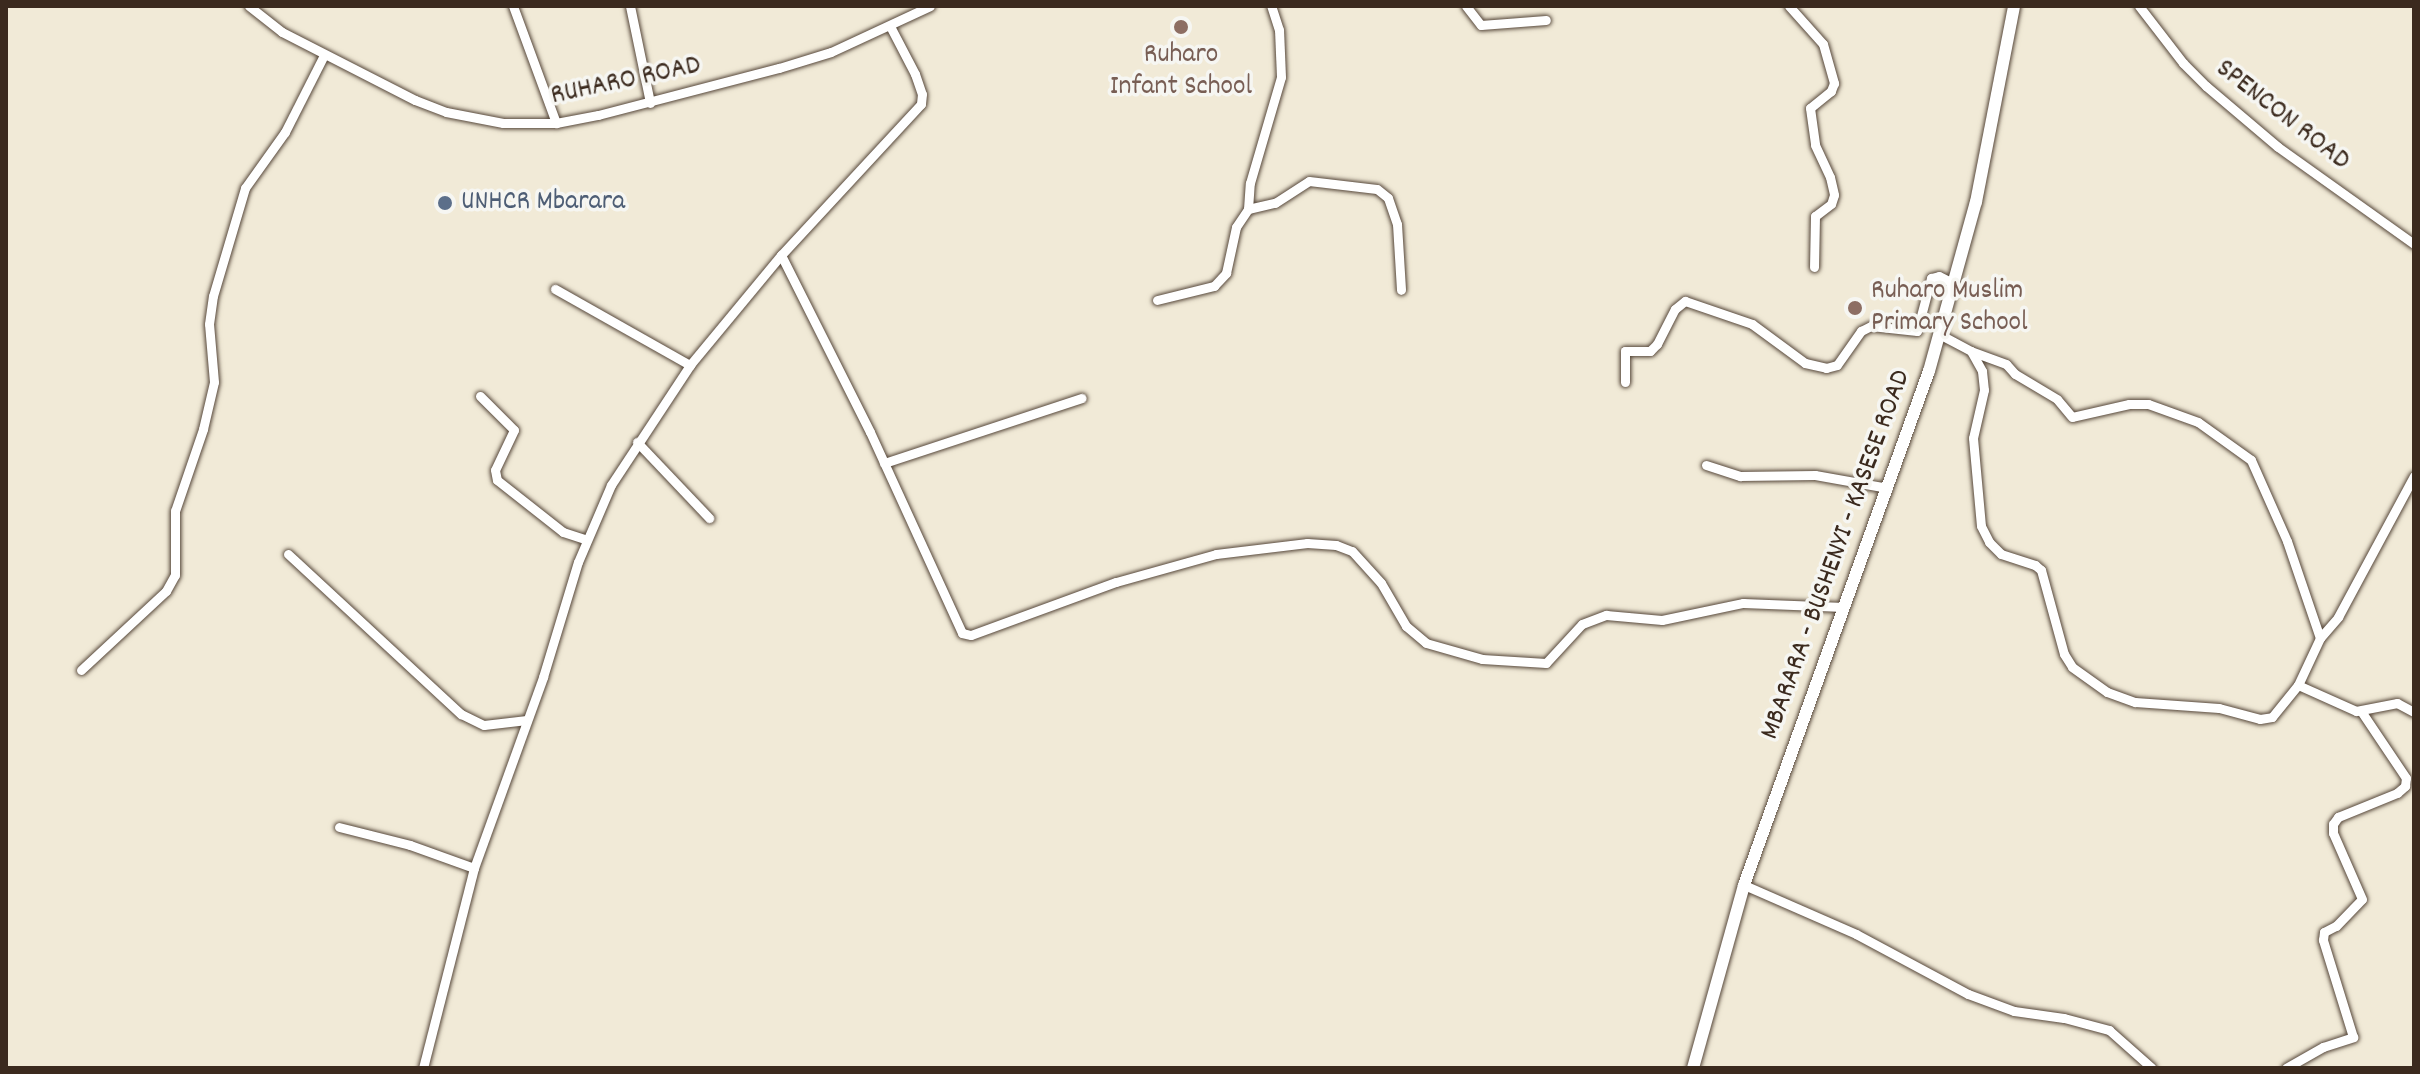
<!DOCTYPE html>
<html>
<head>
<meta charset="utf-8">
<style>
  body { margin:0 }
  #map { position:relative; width:2420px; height:1074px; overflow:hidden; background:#f1ead7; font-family:Dekko,sans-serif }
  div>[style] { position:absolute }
  .roads { filter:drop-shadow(0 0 2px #56473a) drop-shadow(0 0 2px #56473a) }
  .minor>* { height:9px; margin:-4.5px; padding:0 4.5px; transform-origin:4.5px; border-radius:4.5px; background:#fff }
  .major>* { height:12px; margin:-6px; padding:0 6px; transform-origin:6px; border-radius:6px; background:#fff }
  .dots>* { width:22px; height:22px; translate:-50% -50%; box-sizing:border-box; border:4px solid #f6f6f2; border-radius:50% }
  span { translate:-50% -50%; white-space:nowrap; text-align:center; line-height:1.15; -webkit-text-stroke:7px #f6f6f2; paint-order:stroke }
  .education-label { font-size:28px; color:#785e54 }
  .left { translate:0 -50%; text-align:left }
  .street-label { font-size:28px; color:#3b2a1e }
  .service-label { font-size:28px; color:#4e5e75 }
  .frame { position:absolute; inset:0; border:8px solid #3b2a1e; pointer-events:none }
</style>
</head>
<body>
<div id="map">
  <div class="roads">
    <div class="minor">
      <i style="left:249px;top:6px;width:42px;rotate:38.2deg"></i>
      <i style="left:282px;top:32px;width:149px;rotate:27.1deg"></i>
      <i style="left:415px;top:100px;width:33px;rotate:21deg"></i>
      <i style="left:446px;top:112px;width:58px;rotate:10.9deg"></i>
      <i style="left:503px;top:123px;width:53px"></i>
      <i style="left:556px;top:123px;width:43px;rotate:-10.8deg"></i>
      <i style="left:598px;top:115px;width:187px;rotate:-14.6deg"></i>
      <i style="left:779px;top:68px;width:54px;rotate:-17.1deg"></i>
      <i style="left:831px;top:52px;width:109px;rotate:-24.9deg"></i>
      <i style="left:513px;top:6px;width:125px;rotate:69.8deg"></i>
      <i style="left:630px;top:6px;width:99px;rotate:78.3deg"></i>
      <i style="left:1466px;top:6px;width:24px;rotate:52deg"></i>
      <i style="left:1481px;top:25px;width:65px;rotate:-4.4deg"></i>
      <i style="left:1789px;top:6px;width:51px;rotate:48.2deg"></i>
      <i style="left:1823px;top:44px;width:41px;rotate:74.2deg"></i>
      <i style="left:1834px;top:83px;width:9px;rotate:111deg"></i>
      <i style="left:1831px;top:91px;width:27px;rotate:141deg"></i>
      <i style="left:1810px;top:108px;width:37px;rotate:82deg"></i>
      <i style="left:1815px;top:145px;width:35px;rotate:65deg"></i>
      <i style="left:1830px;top:177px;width:18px;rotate:77deg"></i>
      <i style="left:1834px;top:195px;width:9px;rotate:108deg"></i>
      <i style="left:1831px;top:204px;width:20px;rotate:143deg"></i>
      <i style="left:1815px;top:216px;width:51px;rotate:91.1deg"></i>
      <i style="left:2139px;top:6px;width:72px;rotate:52.3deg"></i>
      <i style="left:2183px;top:63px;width:33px;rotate:45deg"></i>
      <i style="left:2206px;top:86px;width:94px;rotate:40.3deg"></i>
      <i style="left:2278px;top:147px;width:167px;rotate:35.5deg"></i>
      <i style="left:890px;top:26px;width:54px;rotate:62.5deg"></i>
      <i style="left:915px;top:74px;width:21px;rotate:71deg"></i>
      <i style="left:922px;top:94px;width:10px;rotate:96deg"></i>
      <i style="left:921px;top:104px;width:206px;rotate:132.8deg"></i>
      <i style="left:781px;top:255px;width:198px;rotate:63.3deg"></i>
      <i style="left:870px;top:432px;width:221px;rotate:65.4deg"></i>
      <i style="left:962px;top:633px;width:9px;rotate:13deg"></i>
      <i style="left:971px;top:635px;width:154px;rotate:-20.1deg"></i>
      <i style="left:1116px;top:582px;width:104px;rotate:-15.6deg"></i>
      <i style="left:1216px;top:554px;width:92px;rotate:-6.9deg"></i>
      <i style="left:1307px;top:543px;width:29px;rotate:4deg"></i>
      <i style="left:1336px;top:545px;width:17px;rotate:21deg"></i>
      <i style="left:1352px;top:551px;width:43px;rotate:47.8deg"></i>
      <i style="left:1381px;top:583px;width:50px;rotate:59.8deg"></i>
      <i style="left:1406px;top:626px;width:26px;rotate:40deg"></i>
      <i style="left:1426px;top:643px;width:58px;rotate:15.9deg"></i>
      <i style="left:1482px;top:659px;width:64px;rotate:3.6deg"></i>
      <i style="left:1546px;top:663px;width:53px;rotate:-47.3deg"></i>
      <i style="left:1582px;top:624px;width:26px;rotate:-21deg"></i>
      <i style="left:1606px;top:615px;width:56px;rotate:5.1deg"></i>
      <i style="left:1662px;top:620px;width:83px;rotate:-11.9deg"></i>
      <i style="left:1743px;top:603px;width:101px;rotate:2.3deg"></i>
      <i style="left:1248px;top:209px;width:28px;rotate:-13deg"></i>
      <i style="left:1275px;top:203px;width:40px;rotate:-32.9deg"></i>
      <i style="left:1309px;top:181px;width:68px;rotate:6.7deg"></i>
      <i style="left:1377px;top:189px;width:14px;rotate:39deg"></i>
      <i style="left:1388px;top:198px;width:28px;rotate:71deg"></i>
      <i style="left:1397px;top:224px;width:66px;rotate:86.5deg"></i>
      <i style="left:555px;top:289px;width:155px;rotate:29.4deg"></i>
      <i style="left:1157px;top:300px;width:59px;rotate:-13.8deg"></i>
      <i style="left:1214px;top:286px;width:18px;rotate:-47deg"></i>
      <i style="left:1226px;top:273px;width:47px;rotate:-77.7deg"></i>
      <i style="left:1236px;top:227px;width:22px;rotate:-56deg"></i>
      <i style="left:1248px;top:209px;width:26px;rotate:-86deg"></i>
      <i style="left:1250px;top:183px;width:110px;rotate:-73.7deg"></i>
      <i style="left:1281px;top:77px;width:47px;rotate:-92.4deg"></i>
      <i style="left:1279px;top:30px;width:25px;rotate:-108deg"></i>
      <i style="left:1939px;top:334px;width:36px;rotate:28deg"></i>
      <i style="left:1971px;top:351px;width:23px;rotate:61deg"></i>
      <i style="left:1982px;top:371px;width:19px;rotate:84deg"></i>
      <i style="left:1984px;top:390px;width:49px;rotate:102.9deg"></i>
      <i style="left:1973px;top:438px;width:88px;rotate:84.8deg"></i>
      <i style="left:1981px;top:526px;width:18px;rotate:63deg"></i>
      <i style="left:1989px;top:542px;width:17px;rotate:45deg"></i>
      <i style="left:2001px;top:554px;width:36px;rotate:18deg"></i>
      <i style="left:2035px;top:565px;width:8px;rotate:40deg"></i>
      <i style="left:2041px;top:570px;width:87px;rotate:74.7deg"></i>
      <i style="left:2064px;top:654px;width:15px;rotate:58deg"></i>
      <i style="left:2072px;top:667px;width:43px;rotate:35.5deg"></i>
      <i style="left:2107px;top:692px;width:30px;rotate:20deg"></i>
      <i style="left:2135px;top:702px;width:84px;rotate:4.1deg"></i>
      <i style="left:2219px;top:708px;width:42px;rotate:15deg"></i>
      <i style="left:2260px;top:719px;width:12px;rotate:-9deg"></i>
      <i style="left:2272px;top:717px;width:41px;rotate:-50.9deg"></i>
      <i style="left:2298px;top:685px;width:52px;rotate:-64.9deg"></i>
      <i style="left:2320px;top:638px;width:102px;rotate:-108.8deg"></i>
      <i style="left:2287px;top:541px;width:89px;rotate:-114deg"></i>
      <i style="left:2251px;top:460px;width:65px;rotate:-144.4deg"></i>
      <i style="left:2198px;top:422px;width:53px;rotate:-160.2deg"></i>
      <i style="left:2148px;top:404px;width:19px;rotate:180deg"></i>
      <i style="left:2129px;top:404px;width:58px;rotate:167.2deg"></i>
      <i style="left:2072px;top:417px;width:23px;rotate:-130deg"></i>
      <i style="left:2057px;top:399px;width:49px;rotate:-149.2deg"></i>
      <i style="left:2015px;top:374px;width:13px;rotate:-132deg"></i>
      <i style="left:2006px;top:364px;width:37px;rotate:-160deg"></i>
      <i style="left:1625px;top:382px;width:31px;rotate:-90deg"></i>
      <i style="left:1625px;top:351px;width:25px"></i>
      <i style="left:1650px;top:351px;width:10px;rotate:-45deg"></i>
      <i style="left:1657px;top:344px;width:39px;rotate:-63deg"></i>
      <i style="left:1675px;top:309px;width:13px;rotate:-39deg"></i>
      <i style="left:1685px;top:301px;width:71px;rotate:18.9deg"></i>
      <i style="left:1752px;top:324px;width:66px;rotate:36.3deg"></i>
      <i style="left:1805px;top:363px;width:22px;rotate:13deg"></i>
      <i style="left:1826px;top:368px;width:11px;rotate:-15deg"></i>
      <i style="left:1837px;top:365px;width:42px;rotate:-54.8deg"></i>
      <i style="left:1861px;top:331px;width:11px;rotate:-27deg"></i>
      <i style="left:1871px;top:326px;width:46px;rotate:6.2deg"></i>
      <i style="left:1917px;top:331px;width:55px;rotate:-75.2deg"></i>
      <i style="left:1931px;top:278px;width:8px;rotate:-14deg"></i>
      <i style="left:1939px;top:276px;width:16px;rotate:27deg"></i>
      <i style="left:480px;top:396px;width:48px;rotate:45deg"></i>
      <i style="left:514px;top:430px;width:44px;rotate:115.4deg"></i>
      <i style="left:495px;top:470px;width:10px;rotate:79deg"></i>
      <i style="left:497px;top:480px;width:84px;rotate:38.2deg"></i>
      <i style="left:563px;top:532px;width:25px;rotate:18deg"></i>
      <i style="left:637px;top:442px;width:105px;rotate:46.5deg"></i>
      <i style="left:884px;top:463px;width:208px;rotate:-18.2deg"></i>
      <i style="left:1706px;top:465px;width:36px;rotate:18deg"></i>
      <i style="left:1740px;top:476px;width:75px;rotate:-0.8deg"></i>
      <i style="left:1815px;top:475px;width:74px;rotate:10.1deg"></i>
      <i style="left:288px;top:554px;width:236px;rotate:42.8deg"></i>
      <i style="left:461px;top:714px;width:25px;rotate:26deg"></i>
      <i style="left:484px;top:725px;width:43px;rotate:-6.6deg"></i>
      <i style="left:2320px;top:638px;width:28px;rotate:-49deg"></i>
      <i style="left:2338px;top:617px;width:160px;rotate:-61.7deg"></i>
      <i style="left:81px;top:670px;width:116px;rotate:-42.9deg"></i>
      <i style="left:166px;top:591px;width:18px;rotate:-61deg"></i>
      <i style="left:175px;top:575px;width:64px;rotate:-90deg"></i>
      <i style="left:175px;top:511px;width:87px;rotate:-71.1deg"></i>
      <i style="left:203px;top:429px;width:48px;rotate:-76.8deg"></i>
      <i style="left:214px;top:382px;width:58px;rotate:-94.9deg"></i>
      <i style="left:209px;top:324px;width:28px;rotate:-82deg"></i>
      <i style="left:213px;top:296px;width:113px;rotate:-73.5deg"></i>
      <i style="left:245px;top:188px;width:69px;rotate:-54.5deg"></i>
      <i style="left:285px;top:132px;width:86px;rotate:-63.1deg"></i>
      <i style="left:2298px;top:685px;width:64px;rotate:24.1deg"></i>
      <i style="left:2356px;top:711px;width:42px;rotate:-11deg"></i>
      <i style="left:2397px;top:703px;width:19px;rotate:28deg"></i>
      <i style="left:339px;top:827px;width:73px;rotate:14.2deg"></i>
      <i style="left:410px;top:845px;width:68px;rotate:19.8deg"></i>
      <i style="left:1744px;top:885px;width:122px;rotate:23.6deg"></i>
      <i style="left:1856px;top:934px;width:127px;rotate:28.2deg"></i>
      <i style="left:1968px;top:994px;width:49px;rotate:20.3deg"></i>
      <i style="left:2014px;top:1011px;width:50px;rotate:8deg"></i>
      <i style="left:2064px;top:1018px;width:47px;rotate:14.9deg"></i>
      <i style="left:2109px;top:1030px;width:57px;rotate:41.5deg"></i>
      <i style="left:423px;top:1068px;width:206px;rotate:-75.7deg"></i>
      <i style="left:474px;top:868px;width:203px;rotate:-70.1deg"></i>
      <i style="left:543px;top:677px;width:120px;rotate:-73.1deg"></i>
      <i style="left:578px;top:562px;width:84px;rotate:-66.8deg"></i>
      <i style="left:611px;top:485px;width:144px;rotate:-56.6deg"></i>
      <i style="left:690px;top:365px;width:143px;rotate:-50.4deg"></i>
      <i style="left:2286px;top:1068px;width:43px;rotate:-29.6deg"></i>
      <i style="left:2323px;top:1047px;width:32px;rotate:-18deg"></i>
      <i style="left:2353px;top:1037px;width:102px;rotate:-107.2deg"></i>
      <i style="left:2323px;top:940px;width:8px;rotate:-83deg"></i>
      <i style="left:2324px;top:932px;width:13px;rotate:-27deg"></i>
      <i style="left:2336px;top:926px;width:37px;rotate:-46deg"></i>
      <i style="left:2362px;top:899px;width:72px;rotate:-113.7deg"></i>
      <i style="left:2333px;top:833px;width:9px;rotate:-90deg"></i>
      <i style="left:2333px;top:824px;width:9px;rotate:-54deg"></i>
      <i style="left:2338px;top:817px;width:64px;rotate:-22.1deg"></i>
      <i style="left:2397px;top:793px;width:11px;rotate:-41deg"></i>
      <i style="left:2405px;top:786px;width:8px;rotate:-83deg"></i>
      <i style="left:2406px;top:778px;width:81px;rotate:-123.9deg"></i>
    </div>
    <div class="major">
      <i style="left:1693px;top:1068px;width:190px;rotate:-74.4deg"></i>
      <i style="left:1744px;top:885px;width:546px;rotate:-70.21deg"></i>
      <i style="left:1929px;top:371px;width:175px;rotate:-74.5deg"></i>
      <i style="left:1976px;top:202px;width:200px;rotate:-79deg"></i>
    </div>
  </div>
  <div class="dots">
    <i style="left:1181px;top:27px;background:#8d6e63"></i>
    <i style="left:445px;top:203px;background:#5c6f8a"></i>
    <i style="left:1855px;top:308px;background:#8d6e63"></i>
  </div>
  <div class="education-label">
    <span style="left:1181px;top:72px">Ruharo<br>Infant School</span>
    <span class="left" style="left:1871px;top:308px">Ruharo Muslim<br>Primary School</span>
  </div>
  <div class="street-label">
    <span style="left:626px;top:82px;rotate:-12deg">RUHARO ROAD</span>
    <span style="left:2282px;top:116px;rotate:38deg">SPENCON ROAD</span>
    <span style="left:1837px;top:555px;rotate:-70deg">MBARARA - BUSHENYI - KASESE ROAD</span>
  </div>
  <div class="service-label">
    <span class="left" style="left:461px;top:203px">UNHCR Mbarara</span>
  </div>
  <div class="frame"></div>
</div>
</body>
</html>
